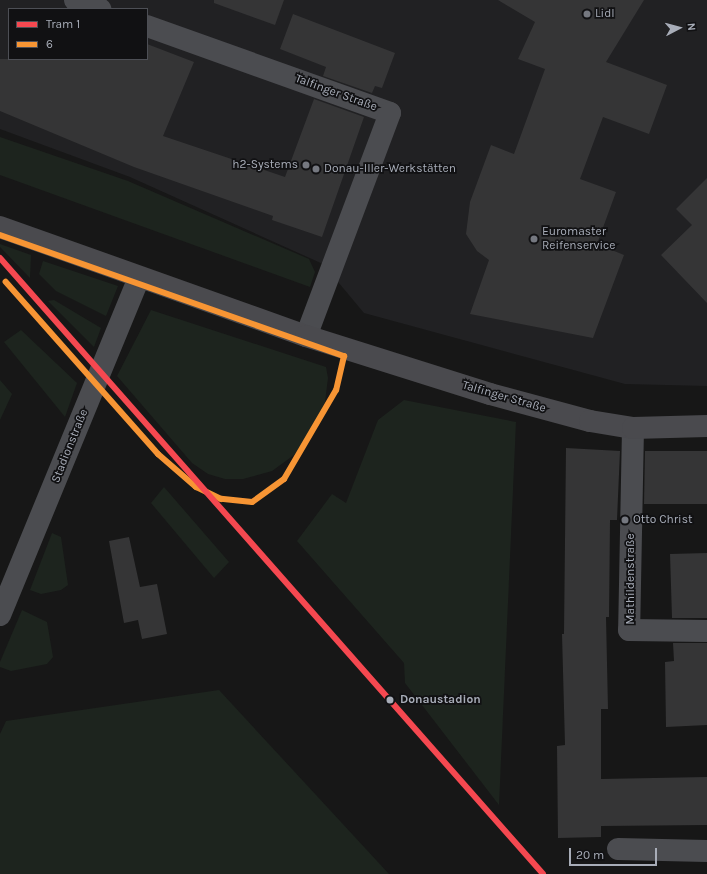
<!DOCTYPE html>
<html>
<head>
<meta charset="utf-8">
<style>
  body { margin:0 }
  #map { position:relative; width:707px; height:874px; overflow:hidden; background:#171717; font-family:Karla,sans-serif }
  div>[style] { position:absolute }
  .built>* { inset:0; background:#212123 }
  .green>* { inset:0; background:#1d241e }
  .building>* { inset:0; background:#353536 }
  .street>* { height:22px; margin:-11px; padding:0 11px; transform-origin:11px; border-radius:11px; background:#4b4c50 }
  .secondary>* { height:22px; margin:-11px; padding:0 11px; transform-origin:11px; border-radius:11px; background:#4a4a4e }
  .bus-1>* { height:6px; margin:-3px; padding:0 3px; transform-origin:3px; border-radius:3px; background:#f79534 }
  .tram-1>* { height:6px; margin:-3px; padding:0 3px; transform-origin:3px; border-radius:3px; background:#f54850 }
  .dots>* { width:11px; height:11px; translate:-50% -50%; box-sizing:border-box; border:2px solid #111113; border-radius:50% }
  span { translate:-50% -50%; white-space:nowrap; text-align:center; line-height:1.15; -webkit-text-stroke:3.5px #111113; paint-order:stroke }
  .poi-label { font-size:12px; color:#a8adb8 }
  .left { translate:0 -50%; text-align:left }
  .right { translate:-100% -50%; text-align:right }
  .street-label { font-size:12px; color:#a8adb8 }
  .stop-label { font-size:12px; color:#a8adb8; font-weight:700 }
  .legend { position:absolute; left:8px; top:8px; width:140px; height:52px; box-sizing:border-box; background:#111113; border:1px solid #4d4f55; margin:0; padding:5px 7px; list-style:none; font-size:12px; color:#a8adb8 }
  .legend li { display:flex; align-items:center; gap:8px; height:20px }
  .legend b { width:20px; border:1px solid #4d4f55 }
  .north { position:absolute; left:659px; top:8px; width:40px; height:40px; -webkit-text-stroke:3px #111113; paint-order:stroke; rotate:84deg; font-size:11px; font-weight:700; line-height:16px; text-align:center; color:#a8adb8 }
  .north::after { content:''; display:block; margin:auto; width:14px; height:18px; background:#a8adb8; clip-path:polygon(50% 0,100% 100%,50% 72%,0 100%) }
  .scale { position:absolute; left:569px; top:848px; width:88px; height:18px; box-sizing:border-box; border:2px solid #a8adb8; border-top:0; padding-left:5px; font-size:12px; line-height:14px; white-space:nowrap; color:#a8adb8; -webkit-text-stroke:3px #111113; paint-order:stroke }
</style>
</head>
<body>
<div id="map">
  <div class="built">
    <i style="clip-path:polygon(evenodd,0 0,707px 0,707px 386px,625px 384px,364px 313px,323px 264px,130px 177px,0 129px,0 0,9px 9px,147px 9px,147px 59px,9px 59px,9px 9px)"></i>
  </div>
  <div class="green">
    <i style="clip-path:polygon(0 137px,128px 181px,309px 259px,315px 272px,310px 287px,0 175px)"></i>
    <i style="clip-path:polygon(0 244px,31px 255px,30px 278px,0 247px)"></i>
    <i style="clip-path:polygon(43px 261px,118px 286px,106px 316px,56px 291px,39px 274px)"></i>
    <i style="clip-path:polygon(54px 300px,101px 328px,94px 347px,48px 301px)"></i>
    <i style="clip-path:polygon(151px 310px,326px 367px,328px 378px,325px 402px,312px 430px,294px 455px,272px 471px,243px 479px,225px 479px,208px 474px,192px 463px,117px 376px)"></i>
    <i style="clip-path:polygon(21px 330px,77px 383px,65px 417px,4px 342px)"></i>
    <i style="clip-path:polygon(0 380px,12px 394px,0 420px)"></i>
    <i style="clip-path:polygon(404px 400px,516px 422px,499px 805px,405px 683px,404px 663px,297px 541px,332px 494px,346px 503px,378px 420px)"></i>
    <i style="clip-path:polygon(164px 487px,229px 562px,214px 578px,151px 503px)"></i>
    <i style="clip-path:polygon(52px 533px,61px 537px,68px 585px,61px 590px,41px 594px,30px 590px)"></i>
    <i style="clip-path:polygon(22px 610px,47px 622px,53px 657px,47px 664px,11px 671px,0 667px,0 662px)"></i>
    <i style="clip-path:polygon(219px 690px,389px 874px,0 874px,0 734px,6px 721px)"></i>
  </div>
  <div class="building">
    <i style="clip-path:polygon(214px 0,284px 0,275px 25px,214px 3px)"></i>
    <i style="clip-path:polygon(498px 0,644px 0,606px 62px,667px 85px,649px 134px,603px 117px,580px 179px,616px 192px,597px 244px,624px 255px,593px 338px,470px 314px,489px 260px,477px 251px,466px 234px,470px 202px,491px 145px,514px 154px,545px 69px,518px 59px,535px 22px)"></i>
    <i style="clip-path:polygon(293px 14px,395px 53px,382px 88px,375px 86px,372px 93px,323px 76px,326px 67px,280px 49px)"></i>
    <i style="clip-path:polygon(147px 44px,194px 62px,163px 136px,285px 177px,314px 99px,364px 117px,322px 237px,272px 220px,273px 216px,134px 167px,0 111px,0 59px,147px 59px)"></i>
    <i style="clip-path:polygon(707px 178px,707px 303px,661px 255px,692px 225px,676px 209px)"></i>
    <i style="clip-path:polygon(566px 448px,620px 451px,617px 520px,610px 520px,609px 617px,606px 617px,608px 709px,601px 709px,601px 779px,707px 777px,707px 825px,601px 826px,601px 837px,558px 838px,557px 746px,565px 745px,562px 634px,564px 634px)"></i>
    <i style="clip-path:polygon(645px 451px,707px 451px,707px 504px,644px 504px)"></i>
    <i style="clip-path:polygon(129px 537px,140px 587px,157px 584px,167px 634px,142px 639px,138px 620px,124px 623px,109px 541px)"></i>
    <i style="clip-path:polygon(707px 553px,707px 618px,672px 618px,670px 554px)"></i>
    <i style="clip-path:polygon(673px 643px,707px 643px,707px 725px,666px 727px,665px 662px,674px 661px)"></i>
  </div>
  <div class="street">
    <i style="left:75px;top:0;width:27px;rotate:20deg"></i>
    <i style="left:147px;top:26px;width:258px;rotate:19.7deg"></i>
    <i style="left:390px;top:113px;width:238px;rotate:110.6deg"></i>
    <i style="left:633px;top:428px;width:202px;rotate:91.1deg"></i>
    <i style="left:629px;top:630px;width:78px;rotate:0.7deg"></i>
    <i style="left:0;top:615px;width:365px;rotate:-67.6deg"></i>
    <i style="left:618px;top:849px;width:89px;rotate:1.3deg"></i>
  </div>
  <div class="secondary">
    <i style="left:0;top:227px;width:325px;rotate:19.6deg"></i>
    <i style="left:306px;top:336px;width:193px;rotate:17.5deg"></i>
    <i style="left:490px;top:394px;width:104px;rotate:15.1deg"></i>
    <i style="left:590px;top:421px;width:44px;rotate:9.2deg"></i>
    <i style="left:633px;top:428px;width:74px;rotate:-1.5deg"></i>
  </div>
  <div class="bus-1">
    <i style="left:0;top:235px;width:365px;rotate:19.4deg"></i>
    <i style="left:344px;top:356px;width:35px;rotate:103deg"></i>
    <i style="left:336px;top:390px;width:103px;rotate:120.3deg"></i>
    <i style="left:284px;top:479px;width:39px;rotate:144deg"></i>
    <i style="left:252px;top:502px;width:31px;rotate:-174deg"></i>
    <i style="left:221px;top:499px;width:28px;rotate:-154deg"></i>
    <i style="left:196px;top:487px;width:50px;rotate:-139deg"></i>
    <i style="left:158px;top:454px;width:230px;rotate:-131.5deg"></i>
  </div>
  <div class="tram-1">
    <i style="left:0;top:258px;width:821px;rotate:48.6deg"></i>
  </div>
  <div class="dots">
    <i style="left:587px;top:14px;background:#757880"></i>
    <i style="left:306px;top:165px;background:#757880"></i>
    <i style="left:316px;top:169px;background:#757880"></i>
    <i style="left:534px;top:239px;background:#757880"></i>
    <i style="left:625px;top:520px;background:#757880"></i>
    <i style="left:390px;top:700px;background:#a8adb8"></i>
  </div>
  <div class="poi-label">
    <span class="left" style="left:595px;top:14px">Lidl</span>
    <span class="right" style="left:298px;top:165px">h2-Systems</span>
    <span class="left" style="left:324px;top:169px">Donau-Iller-Werkstätten</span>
    <span class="left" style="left:542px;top:239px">Euromaster<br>Reifenservice</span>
    <span class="left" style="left:633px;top:520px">Otto Christ</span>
  </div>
  <div class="street-label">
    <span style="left:336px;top:93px;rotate:20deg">Talfinger Straße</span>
    <span style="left:504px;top:397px;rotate:16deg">Talfinger Straße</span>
    <span style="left:70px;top:446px;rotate:-68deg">Stadionstraße</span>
    <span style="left:631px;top:579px;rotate:-90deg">Mathildenstraße</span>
  </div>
  <div class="stop-label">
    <span class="left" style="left:400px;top:700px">Donaustadion</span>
  </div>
  <ul class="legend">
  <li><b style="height:5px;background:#f54850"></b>Tram 1</li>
  <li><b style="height:5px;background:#f79534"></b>6</li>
  </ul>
  <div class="north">N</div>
  <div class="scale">20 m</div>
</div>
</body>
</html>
